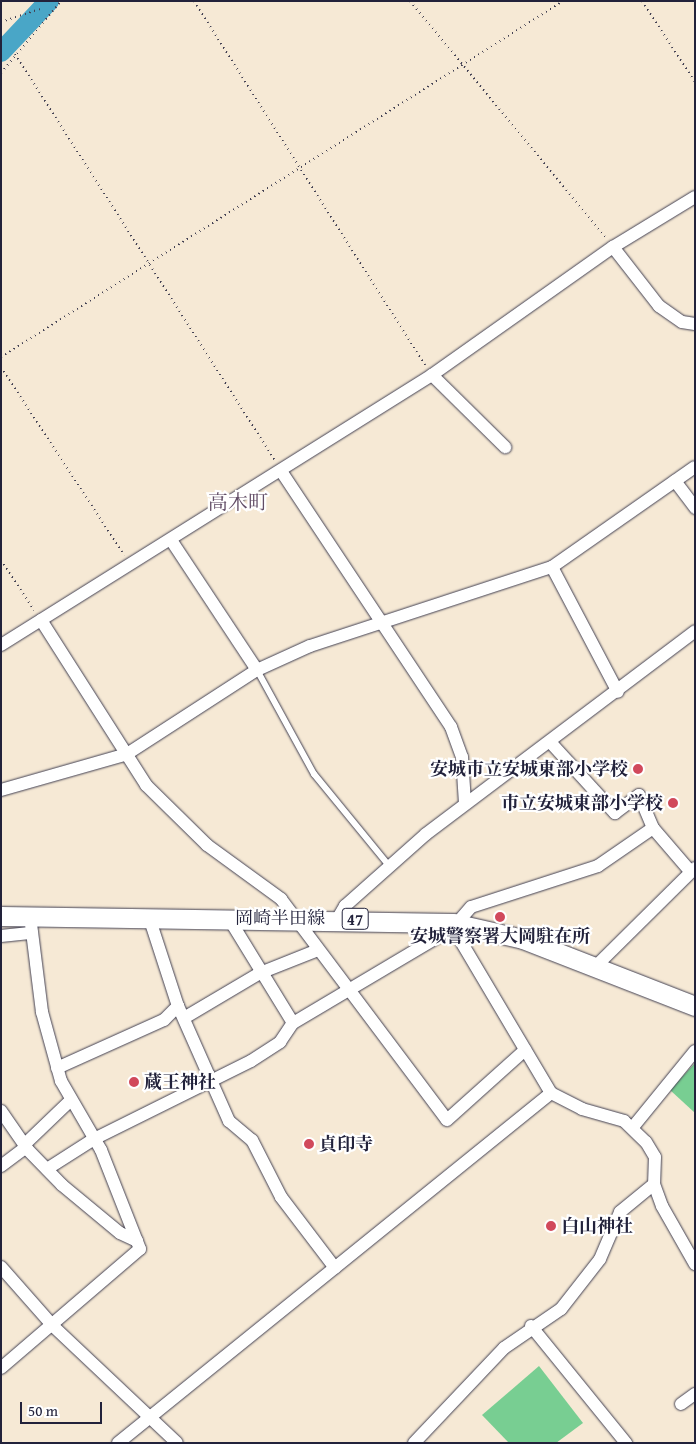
<!DOCTYPE html>
<html>
<head>
<meta charset="utf-8">
<style>
  body { margin:0 }
  #map { position:relative; width:696px; height:1444px; overflow:hidden; background:#f6e9d5; font-family:"Gentium Book Plus","Noto Serif JP",serif }
  div>[style] { position:absolute }
  .green>* { inset:0; background:#78ce92 }
  .river>* { height:20px; margin:-10px; padding:0 10px; transform-origin:10px; border-radius:10px; background:#49a6c7 }
  .path>* { height:2px; margin-top:-1px; transform-origin:0; background:repeating-linear-gradient(90deg,#424052 0 1px,transparent 0 5px) }
  .roads { filter:drop-shadow(0 0 1px #424052) drop-shadow(0 0 1px #424052) }
  .service>* { height:6px; margin:-3px; padding:0 3px; transform-origin:3px; border-radius:3px; background:#fff }
  .minor>* { height:12px; margin:-6px; padding:0 6px; transform-origin:6px; border-radius:6px; background:#fff }
  .primary>* { height:19px; margin:-9.5px; padding:0 9.5px; transform-origin:9.5px; border-radius:9.5px; background:#fff }
  .dots>* { width:14px; height:14px; translate:-50% -50%; box-sizing:border-box; border:2px solid #fff; border-radius:50% }
  span { translate:-50% -50%; white-space:nowrap; text-align:center; line-height:1.15; -webkit-text-stroke:4.5px #fff; paint-order:stroke }
  .shield-label span { padding:1px 4px; background:#fff; border:1px solid; border-radius:4px; -webkit-text-stroke-width:0 }
  .shield-label { font-size:16px; color:#22223b; font-weight:700 }
  .poi-label { font-size:18px; color:#22223b; font-weight:700 }
  .right { translate:-100% -50%; text-align:right }
  .left { translate:0 -50%; text-align:left }
  .street-label { font-size:18px; color:#22223b }
  .quarter-label { font-size:20px; color:#624d66 }
  .frame { position:absolute; inset:0; border:2px solid #22223b; pointer-events:none }
  .scale { position:absolute; left:20px; top:1402px; width:82px; height:22px; box-sizing:border-box; border:2px solid #22223b; border-top:0; padding-left:6px; font-size:15px; line-height:18px; white-space:nowrap; color:#22223b; -webkit-text-stroke:4px #fff; paint-order:stroke }
</style>
</head>
<body>
<div id="map">
  <div class="green">
    <i style="clip-path:polygon(695px 1063px,695px 1113px,670px 1090px)"></i>
    <i style="clip-path:polygon(539px 1366px,583px 1423px,556px 1443px,509px 1443px,482px 1415px)"></i>
  </div>
  <div class="river">
    <i style="left:1px;top:52px;width:70px;rotate:-46.7deg"></i>
  </div>
  <div class="path">
    <i style="left:194px;top:1px;width:432px;rotate:57.6deg"></i>
    <i style="left:410px;top:1px;width:308px;rotate:50.4deg"></i>
    <i style="left:642px;top:1px;width:97px;rotate:56.8deg"></i>
    <i style="left:1px;top:22px;width:41px;rotate:-18.4deg"></i>
    <i style="left:15px;top:54px;width:482px;rotate:57.4deg"></i>
    <i style="left:1px;top:73px;width:94px;rotate:-50.2deg"></i>
    <i style="left:1px;top:357px;width:665px;rotate:-32.35deg"></i>
    <i style="left:1px;top:367px;width:225px;rotate:56.8deg"></i>
    <i style="left:1px;top:560px;width:60px;rotate:56.6deg"></i>
  </div>
  <div class="roads">
    <div class="service">
      <i style="left:257px;top:670px;width:119px;rotate:61.3deg"></i>
      <i style="left:314px;top:774px;width:120px;rotate:50.7deg"></i>
    </div>
    <div class="minor">
      <i style="left:613px;top:247px;width:75px;rotate:52.1deg"></i>
      <i style="left:659px;top:306px;width:28px;rotate:35deg"></i>
      <i style="left:682px;top:322px;width:13px;rotate:9deg"></i>
      <i style="left:432px;top:375px;width:103px;rotate:44.6deg"></i>
      <i style="left:281px;top:471px;width:307px;rotate:56.4deg"></i>
      <i style="left:451px;top:727px;width:32px;rotate:70deg"></i>
      <i style="left:462px;top:757px;width:46px;rotate:86.3deg"></i>
      <i style="left:675px;top:481px;width:34px;rotate:53deg"></i>
      <i style="left:171px;top:540px;width:156px;rotate:56.5deg"></i>
      <i style="left:552px;top:567px;width:141px;rotate:62.2deg"></i>
      <i style="left:41px;top:620px;width:196px;rotate:57.5deg"></i>
      <i style="left:146px;top:785px;width:86px;rotate:44.5deg"></i>
      <i style="left:207px;top:845px;width:92px;rotate:36.1deg"></i>
      <i style="left:281px;top:899px;width:276px;rotate:53.1deg"></i>
      <i style="left:447px;top:1120px;width:105px;rotate:-41.9deg"></i>
      <i style="left:1px;top:645px;width:509px;rotate:-32.07deg"></i>
      <i style="left:432px;top:375px;width:222px;rotate:-35.3deg"></i>
      <i style="left:613px;top:247px;width:96px;rotate:-31.4deg"></i>
      <i style="left:551px;top:743px;width:95px;rotate:47.6deg"></i>
      <i style="left:615px;top:813px;width:30px;rotate:-37deg"></i>
      <i style="left:639px;top:795px;width:36px;rotate:67deg"></i>
      <i style="left:653px;top:828px;width:57px;rotate:49.3deg"></i>
      <i style="left:1px;top:790px;width:131px;rotate:-15.9deg"></i>
      <i style="left:127px;top:754px;width:155px;rotate:-32.9deg"></i>
      <i style="left:257px;top:670px;width:58px;rotate:-24.4deg"></i>
      <i style="left:310px;top:646px;width:255px;rotate:-18.1deg"></i>
      <i style="left:552px;top:567px;width:174px;rotate:-35deg"></i>
      <i style="left:653px;top:828px;width:67px;rotate:145.4deg"></i>
      <i style="left:598px;top:866px;width:133px;rotate:162.1deg"></i>
      <i style="left:471px;top:907px;width:28px;rotate:131deg"></i>
      <i style="left:453px;top:928px;width:192px;rotate:59.3deg"></i>
      <i style="left:551px;top:1093px;width:35px;rotate:27deg"></i>
      <i style="left:582px;top:1109px;width:44px;rotate:15.9deg"></i>
      <i style="left:624px;top:1121px;width:30px;rotate:44deg"></i>
      <i style="left:646px;top:1142px;width:17px;rotate:59deg"></i>
      <i style="left:655px;top:1157px;width:27px;rotate:92deg"></i>
      <i style="left:654px;top:1184px;width:23px;rotate:70deg"></i>
      <i style="left:662px;top:1206px;width:67px;rotate:60.4deg"></i>
      <i style="left:149px;top:917px;width:94px;rotate:72deg"></i>
      <i style="left:178px;top:1006px;width:126px;rotate:66.1deg"></i>
      <i style="left:229px;top:1121px;width:30px;rotate:40deg"></i>
      <i style="left:252px;top:1140px;width:64px;rotate:63deg"></i>
      <i style="left:281px;top:1197px;width:89px;rotate:52.7deg"></i>
      <i style="left:228px;top:917px;width:124px;rotate:58.5deg"></i>
      <i style="left:338px;top:918px;width:14px;rotate:-60deg"></i>
      <i style="left:345px;top:906px;width:108px;rotate:-41.6deg"></i>
      <i style="left:426px;top:834px;width:337px;rotate:-37deg"></i>
      <i style="left:1px;top:936px;width:31px;rotate:-6deg"></i>
      <i style="left:597px;top:965px;width:138px;rotate:-44.7deg"></i>
      <i style="left:184px;top:1018px;width:88px;rotate:-30.6deg"></i>
      <i style="left:260px;top:973px;width:62px;rotate:-21.6deg"></i>
      <i style="left:57px;top:1068px;width:117px;rotate:-24.2deg"></i>
      <i style="left:164px;top:1020px;width:20px;rotate:-45deg"></i>
      <i style="left:1px;top:1111px;width:47px;rotate:55.3deg"></i>
      <i style="left:28px;top:1150px;width:49px;rotate:45.8deg"></i>
      <i style="left:62px;top:1185px;width:75px;rotate:39.6deg"></i>
      <i style="left:120px;top:1233px;width:19px;rotate:25deg"></i>
      <i style="left:633px;top:1127px;width:98px;rotate:-50.8deg"></i>
      <i style="left:24px;top:1145px;width:65px;rotate:-43.8deg"></i>
      <i style="left:1px;top:1166px;width:31px;rotate:-37deg"></i>
      <i style="left:47px;top:1169px;width:56px;rotate:-32.6deg"></i>
      <i style="left:94px;top:1139px;width:175px;rotate:-26.4deg"></i>
      <i style="left:251px;top:1061px;width:35px;rotate:-33deg"></i>
      <i style="left:280px;top:1042px;width:23px;rotate:-56deg"></i>
      <i style="left:293px;top:1023px;width:186px;rotate:-30.7deg"></i>
      <i style="left:1px;top:1267px;width:79px;rotate:48.6deg"></i>
      <i style="left:53px;top:1326px;width:170px;rotate:43.3deg"></i>
      <i style="left:531px;top:1326px;width:151px;rotate:50.9deg"></i>
      <i style="left:1px;top:1368px;width:183px;rotate:-40.6deg"></i>
      <i style="left:140px;top:1249px;width:106px;rotate:-111.5deg"></i>
      <i style="left:101px;top:1150px;width:80px;rotate:-120.1deg"></i>
      <i style="left:61px;top:1081px;width:72px;rotate:-105.4deg"></i>
      <i style="left:42px;top:1012px;width:97px;rotate:-97.1deg"></i>
      <i style="left:681px;top:1404px;width:17px;rotate:-36deg"></i>
      <i style="left:118px;top:1443px;width:557px;rotate:-38.95deg"></i>
      <i style="left:414px;top:1443px;width:131px;rotate:-46.5deg"></i>
      <i style="left:504px;top:1348px;width:69px;rotate:-34.4deg"></i>
      <i style="left:561px;top:1309px;width:63px;rotate:-52deg"></i>
      <i style="left:600px;top:1259px;width:51px;rotate:-66.9deg"></i>
      <i style="left:620px;top:1212px;width:44px;rotate:-39.5deg"></i>
    </div>
    <div class="primary">
      <i style="left:1px;top:916px;width:452px;rotate:0.9deg"></i>
      <i style="left:453px;top:923px;width:72px;rotate:12.9deg"></i>
      <i style="left:523px;top:939px;width:185px;rotate:21.3deg"></i>
    </div>
  </div>
  <div class="dots">
    <i style="left:638px;top:769px;background:#d1495b"></i>
    <i style="left:673px;top:803px;background:#d1495b"></i>
    <i style="left:500px;top:917px;background:#d1495b"></i>
    <i style="left:134px;top:1082px;background:#d1495b"></i>
    <i style="left:309px;top:1144px;background:#d1495b"></i>
    <i style="left:551px;top:1226px;background:#d1495b"></i>
  </div>
  <div class="shield-label">
    <span style="left:355px;top:919px">47</span>
  </div>
  <div class="poi-label">
    <span class="right" style="left:628px;top:769px">安城市立安城東部小学校</span>
    <span class="right" style="left:663px;top:803px">市立安城東部小学校</span>
    <span style="left:500px;top:936px">安城警察署大岡駐在所</span>
    <span class="left" style="left:144px;top:1082px">蔵王神社</span>
    <span class="left" style="left:319px;top:1144px">貞印寺</span>
    <span class="left" style="left:561px;top:1226px">白山神社</span>
  </div>
  <div class="street-label">
    <span style="left:280px;top:918px">岡崎半田線</span>
  </div>
  <div class="quarter-label">
    <span style="left:238px;top:501px">高木町</span>
  </div>
  <div class="frame"></div>
  <div class="scale">50 m</div>
</div>
</body>
</html>
